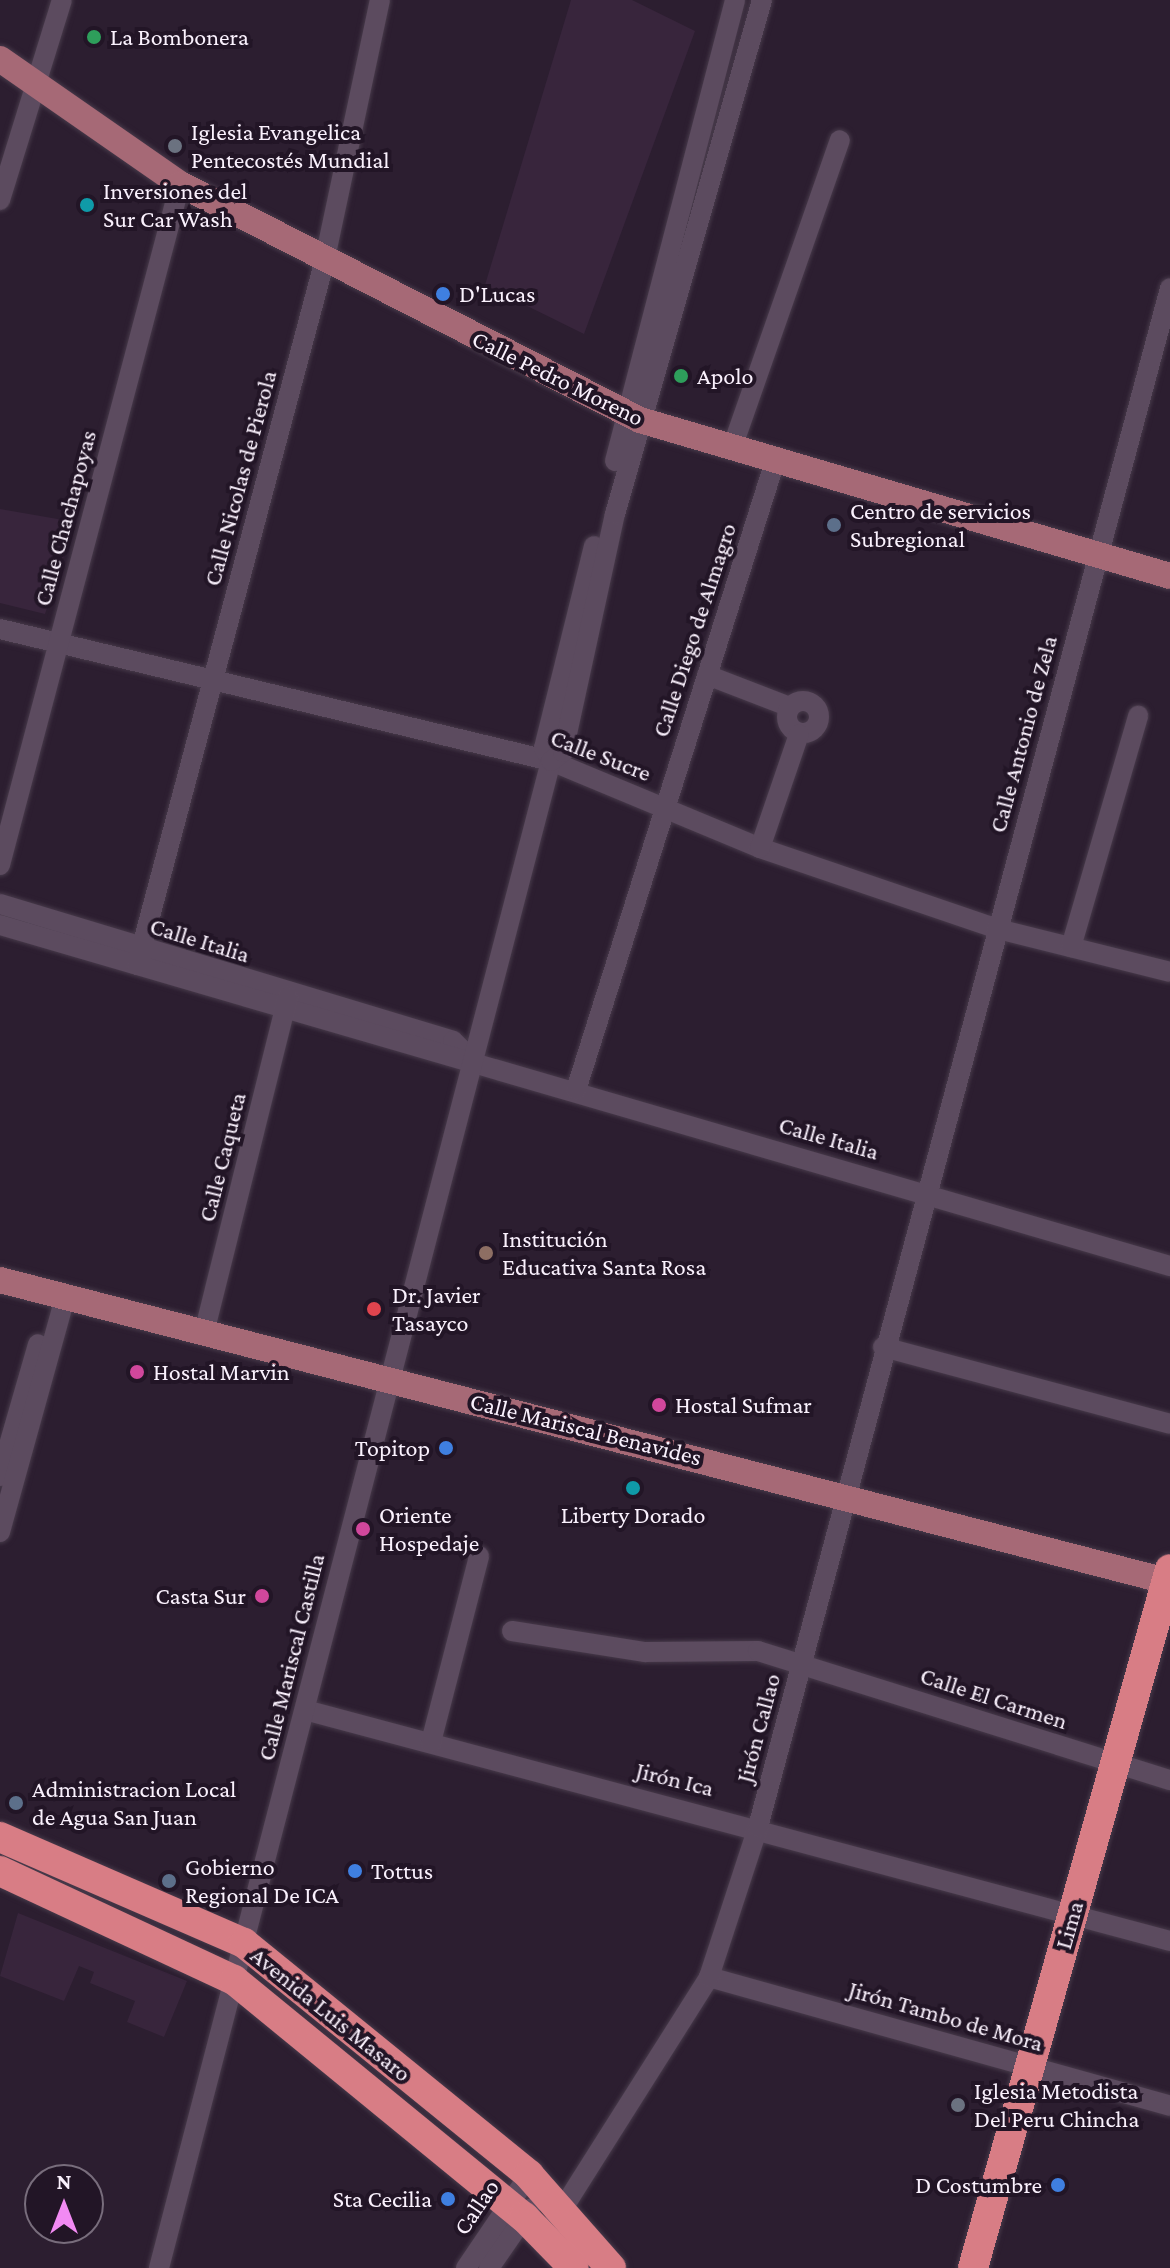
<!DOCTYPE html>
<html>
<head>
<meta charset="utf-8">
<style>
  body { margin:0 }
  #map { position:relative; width:1170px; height:2268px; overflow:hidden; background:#2c1e30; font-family:"Crimson Pro",serif }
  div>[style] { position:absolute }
  .built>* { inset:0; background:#38253c }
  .roads { filter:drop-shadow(0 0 2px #473a4a) drop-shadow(0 0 2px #473a4a) }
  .minor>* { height:20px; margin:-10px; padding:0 10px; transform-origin:10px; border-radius:10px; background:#5c4b5f }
  .minor>.ring { margin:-10px; padding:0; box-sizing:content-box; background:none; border:20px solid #5c4b5f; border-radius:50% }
  .major>* { height:26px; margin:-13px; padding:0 13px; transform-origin:13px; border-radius:13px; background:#a66976 }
  .highway>* { height:30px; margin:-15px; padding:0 15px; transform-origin:15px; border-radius:15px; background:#d87d85 }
  .dots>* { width:22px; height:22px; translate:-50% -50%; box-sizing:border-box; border:4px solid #221526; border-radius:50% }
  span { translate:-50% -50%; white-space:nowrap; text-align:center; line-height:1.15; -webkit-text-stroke:8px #221526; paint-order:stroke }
  .poi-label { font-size:24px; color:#faf1fd }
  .left { translate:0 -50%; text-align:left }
  .right { translate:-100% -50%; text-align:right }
  .street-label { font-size:24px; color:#faf1fd }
  .north { position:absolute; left:24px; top:2164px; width:80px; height:80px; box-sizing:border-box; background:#221526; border:2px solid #786d7c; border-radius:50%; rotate:0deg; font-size:22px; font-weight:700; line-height:32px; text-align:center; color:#faf1fd }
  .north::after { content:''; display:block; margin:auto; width:28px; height:36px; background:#f28af3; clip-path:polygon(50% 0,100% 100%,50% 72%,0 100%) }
</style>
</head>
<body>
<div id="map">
  <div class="built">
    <i style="clip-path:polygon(571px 0,632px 0,695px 31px,584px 334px,485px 285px)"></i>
    <i style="clip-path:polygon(0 509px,75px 522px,45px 614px,0 603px)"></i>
    <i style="clip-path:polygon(18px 1913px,187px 1981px,164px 2037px,127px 2022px,135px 2001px,90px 1983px,94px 1972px,79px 1966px,64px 2001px,0 1976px)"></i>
  </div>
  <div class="roads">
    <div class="minor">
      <i style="left:0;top:200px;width:209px;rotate:-72.8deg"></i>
      <i style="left:732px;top:448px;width:326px;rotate:-70.7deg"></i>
      <i style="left:615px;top:461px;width:476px;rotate:-75.4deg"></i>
      <i style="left:0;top:629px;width:567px;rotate:13.47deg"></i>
      <i style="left:551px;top:761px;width:226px;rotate:22.6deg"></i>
      <i style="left:760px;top:848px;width:251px;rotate:18.8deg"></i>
      <i style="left:998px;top:929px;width:177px;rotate:14deg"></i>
      <i style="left:707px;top:675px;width:89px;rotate:21.1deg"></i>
      <i class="ring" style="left:787px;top:701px;width:12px;height:12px"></i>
      <i style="left:551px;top:761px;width:15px;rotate:-118deg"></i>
      <i style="left:544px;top:748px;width:208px;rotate:-76.1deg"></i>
      <i style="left:760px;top:848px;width:120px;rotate:-71.1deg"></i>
      <i style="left:0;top:865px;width:704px;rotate:-75.19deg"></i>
      <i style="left:0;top:904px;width:473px;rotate:16.8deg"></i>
      <i style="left:453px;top:1041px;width:28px;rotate:44deg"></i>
      <i style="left:0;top:925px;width:1219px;rotate:16.25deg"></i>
      <i style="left:1071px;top:947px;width:241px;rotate:-73.8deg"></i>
      <i style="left:137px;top:965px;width:726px;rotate:-75.08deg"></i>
      <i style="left:324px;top:263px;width:269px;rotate:-78deg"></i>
      <i style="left:576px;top:1090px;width:660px;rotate:-72.44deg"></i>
      <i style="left:204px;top:1333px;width:346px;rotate:-76deg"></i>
      <i style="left:883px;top:1347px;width:297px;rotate:15deg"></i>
      <i style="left:0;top:1476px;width:137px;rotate:-73.9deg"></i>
      <i style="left:0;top:1532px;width:243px;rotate:-74.5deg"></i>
      <i style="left:512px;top:1631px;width:135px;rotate:9deg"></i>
      <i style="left:645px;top:1652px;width:113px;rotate:-0.5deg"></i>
      <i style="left:758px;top:1651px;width:432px;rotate:17.4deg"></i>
      <i style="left:305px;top:1710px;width:895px;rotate:14.95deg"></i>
      <i style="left:431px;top:1742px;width:192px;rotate:-75.5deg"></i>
      <i style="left:709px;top:1977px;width:479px;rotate:15.6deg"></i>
      <i style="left:555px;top:2221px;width:289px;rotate:-57.7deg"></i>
      <i style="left:709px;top:1977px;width:158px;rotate:-71.9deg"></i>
      <i style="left:758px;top:1827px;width:1593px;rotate:-75.01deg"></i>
      <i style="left:159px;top:2268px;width:1557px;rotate:-75.42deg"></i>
      <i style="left:551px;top:761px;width:15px;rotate:-37deg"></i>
      <i style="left:563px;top:752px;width:244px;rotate:-77.7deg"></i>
      <i style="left:615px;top:514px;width:535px;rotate:-74.04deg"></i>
      <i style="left:466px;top:2268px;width:112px;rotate:-55.9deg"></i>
      <i style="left:489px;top:2268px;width:72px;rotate:-55.2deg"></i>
    </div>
    <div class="major">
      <i style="left:0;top:59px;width:219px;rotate:34.8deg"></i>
      <i style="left:180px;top:184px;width:517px;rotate:27.16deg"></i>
      <i style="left:640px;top:420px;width:552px;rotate:16.4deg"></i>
      <i style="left:0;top:1280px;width:1208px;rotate:14.47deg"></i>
    </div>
    <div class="highway">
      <i style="left:0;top:1837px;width:266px;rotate:23.5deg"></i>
      <i style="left:244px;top:1943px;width:367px;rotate:39.1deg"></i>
      <i style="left:529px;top:2175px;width:124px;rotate:48.6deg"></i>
      <i style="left:0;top:1871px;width:258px;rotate:25deg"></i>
      <i style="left:234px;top:1980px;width:375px;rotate:39.3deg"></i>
      <i style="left:524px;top:2217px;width:71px;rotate:45.6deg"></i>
      <i style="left:973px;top:2268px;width:726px;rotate:-74.26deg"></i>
    </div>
  </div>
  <div class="dots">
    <i style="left:94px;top:37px;background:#2e9e5b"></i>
    <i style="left:175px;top:146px;background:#6b7280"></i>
    <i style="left:87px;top:205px;background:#0f9aa8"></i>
    <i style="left:443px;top:294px;background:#3f7fe0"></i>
    <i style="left:681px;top:376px;background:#2e9e5b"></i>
    <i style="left:834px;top:525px;background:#5c6f8a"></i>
    <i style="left:486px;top:1253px;background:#8d6e63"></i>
    <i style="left:374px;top:1309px;background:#e0444e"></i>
    <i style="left:137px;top:1372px;background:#d1479c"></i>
    <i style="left:659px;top:1405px;background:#d1479c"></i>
    <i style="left:446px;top:1448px;background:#3f7fe0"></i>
    <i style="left:633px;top:1488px;background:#0f9aa8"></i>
    <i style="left:363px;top:1529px;background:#d1479c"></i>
    <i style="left:262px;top:1596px;background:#d1479c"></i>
    <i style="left:16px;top:1803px;background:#5c6f8a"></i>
    <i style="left:355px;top:1871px;background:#3f7fe0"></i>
    <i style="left:169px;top:1881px;background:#5c6f8a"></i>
    <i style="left:958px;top:2105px;background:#6b7280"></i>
    <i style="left:1058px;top:2185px;background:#3f7fe0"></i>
    <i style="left:448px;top:2199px;background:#3f7fe0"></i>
  </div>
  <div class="poi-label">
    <span class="left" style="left:110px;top:37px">La Bombonera</span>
    <span class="left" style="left:191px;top:146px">Iglesia Evangelica<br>Pentecostés Mundial</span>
    <span class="left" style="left:103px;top:205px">Inversiones del<br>Sur Car Wash</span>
    <span class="left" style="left:459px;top:294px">D'Lucas</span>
    <span class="left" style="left:697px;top:376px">Apolo</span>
    <span class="left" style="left:850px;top:525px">Centro de servicios<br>Subregional</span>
    <span class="left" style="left:502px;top:1253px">Institución<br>Educativa Santa Rosa</span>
    <span class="left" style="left:392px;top:1309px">Dr. Javier<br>Tasayco</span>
    <span class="left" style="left:153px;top:1372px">Hostal Marvin</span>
    <span class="left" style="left:675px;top:1405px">Hostal Sufmar</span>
    <span class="right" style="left:430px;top:1448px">Topitop</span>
    <span class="left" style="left:379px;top:1529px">Oriente<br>Hospedaje</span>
    <span style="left:633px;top:1515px">Liberty Dorado</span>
    <span class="right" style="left:246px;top:1596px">Casta Sur</span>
    <span class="left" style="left:32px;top:1803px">Administracion Local<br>de Agua San Juan</span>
    <span class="left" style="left:185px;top:1881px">Gobierno<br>Regional De ICA</span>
    <span class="left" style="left:371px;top:1871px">Tottus</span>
    <span class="left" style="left:974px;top:2105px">Iglesia Metodista<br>Del Peru Chincha</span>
    <span class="right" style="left:1042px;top:2185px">D Costumbre</span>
    <span class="right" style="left:432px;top:2199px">Sta Cecilia</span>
  </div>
  <div class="street-label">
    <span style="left:558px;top:378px;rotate:26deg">Calle Pedro Moreno</span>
    <span style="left:240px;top:478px;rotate:-75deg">Calle Nicolas de Pierola</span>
    <span style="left:65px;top:518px;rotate:-75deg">Calle Chachapoyas</span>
    <span style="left:694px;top:630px;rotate:-72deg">Calle Diego de Almagro</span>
    <span style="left:1023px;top:734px;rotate:-75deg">Calle Antonio de Zela</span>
    <span style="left:601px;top:755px;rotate:21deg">Calle Sucre</span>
    <span style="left:200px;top:940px;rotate:17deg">Calle Italia</span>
    <span style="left:829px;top:1138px;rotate:16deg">Calle Italia</span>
    <span style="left:222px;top:1157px;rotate:-76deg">Calle Caqueta</span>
    <span style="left:586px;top:1429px;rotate:14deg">Calle Mariscal Benavides</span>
    <span style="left:291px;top:1657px;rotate:-76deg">Calle Mariscal Castilla</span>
    <span style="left:994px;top:1698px;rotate:18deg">Calle El Carmen</span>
    <span style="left:758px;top:1728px;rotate:-75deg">Jirón Callao</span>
    <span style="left:675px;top:1779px;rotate:14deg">Jirón Ica</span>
    <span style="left:1069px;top:1925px;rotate:-74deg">Lima</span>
    <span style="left:331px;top:2014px;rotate:39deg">Avenida Luis Masaro</span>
    <span style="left:946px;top:2016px;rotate:16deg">Jirón Tambo de Mora</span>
    <span style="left:476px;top:2207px;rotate:-56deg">Callao</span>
  </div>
  <div class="north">N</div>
</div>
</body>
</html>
